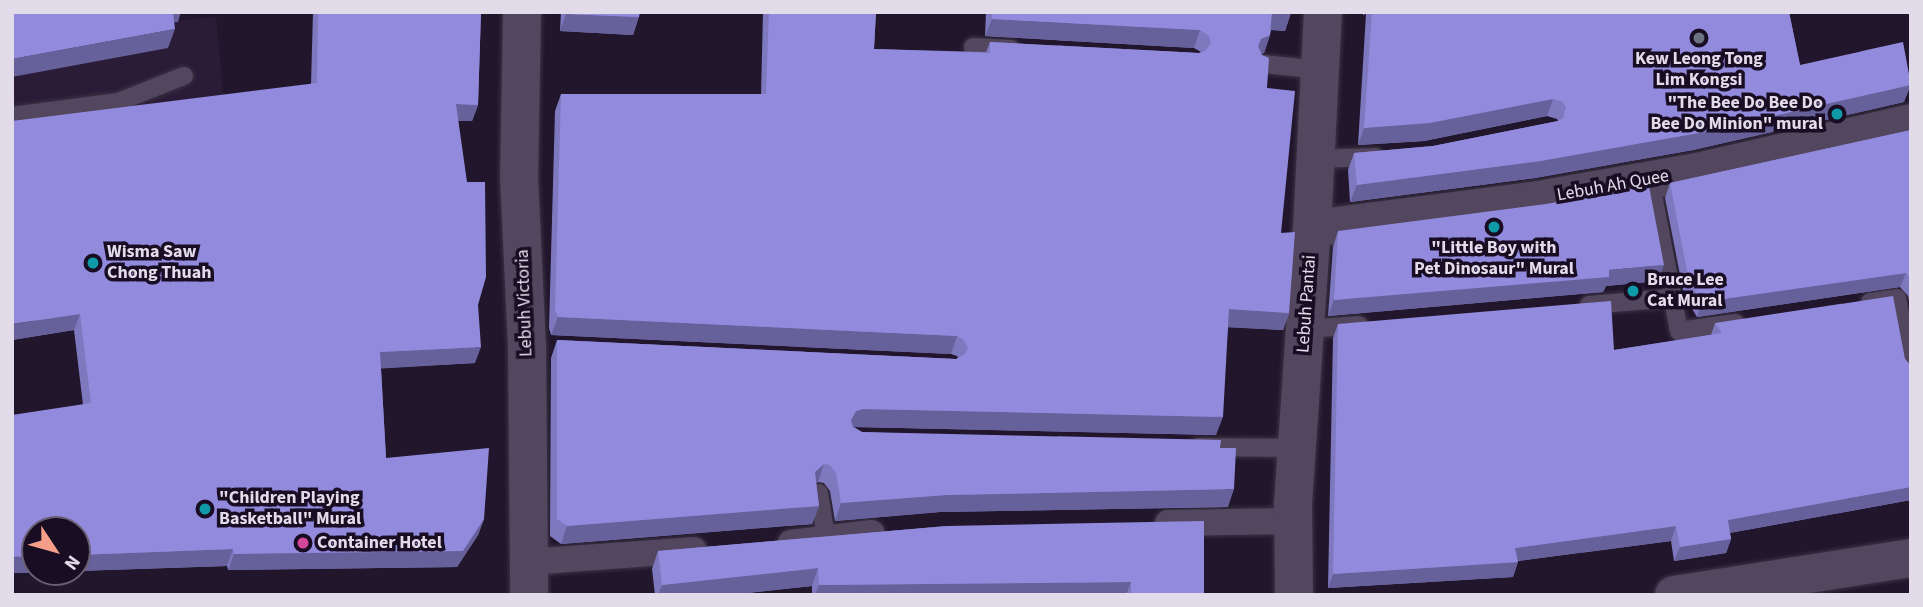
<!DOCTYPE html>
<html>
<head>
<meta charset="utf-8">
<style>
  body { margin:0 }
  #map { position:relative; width:1923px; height:607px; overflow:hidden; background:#21162c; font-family:"Source Sans 3",sans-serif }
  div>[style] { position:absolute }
  .built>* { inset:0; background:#2a1b37 }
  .roads { filter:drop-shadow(0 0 2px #3a3343) drop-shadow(0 0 2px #3a3343) }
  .service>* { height:18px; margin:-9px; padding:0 9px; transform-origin:9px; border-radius:9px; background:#53465f }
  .pedestrian>* { height:26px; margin:-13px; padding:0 13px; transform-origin:13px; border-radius:13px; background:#53465f }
  .minor>* { height:37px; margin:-18.5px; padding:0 18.5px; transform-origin:18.5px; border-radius:18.5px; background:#53465f }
  .tertiary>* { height:38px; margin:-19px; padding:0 19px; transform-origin:19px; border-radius:19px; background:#53465f }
  .secondary>* { height:38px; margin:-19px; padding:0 19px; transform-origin:19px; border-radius:19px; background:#53465f }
  .wall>* { inset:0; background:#7e78be }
  .shaded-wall>* { inset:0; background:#66619b }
  .building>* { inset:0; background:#928bdd }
  .dots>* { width:19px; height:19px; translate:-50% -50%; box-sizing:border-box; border:4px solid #180d22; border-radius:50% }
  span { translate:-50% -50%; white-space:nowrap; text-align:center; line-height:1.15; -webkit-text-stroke:7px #180d22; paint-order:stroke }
  .poi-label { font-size:18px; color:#e2dbea; font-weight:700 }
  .right { translate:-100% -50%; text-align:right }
  .left { translate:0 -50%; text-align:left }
  .street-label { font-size:18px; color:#e2dbea }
  .frame { position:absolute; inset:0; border:14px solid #e2dbea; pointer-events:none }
  .north { position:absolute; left:21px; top:516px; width:70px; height:70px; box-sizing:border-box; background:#180d22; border:2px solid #695f72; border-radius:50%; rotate:126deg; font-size:19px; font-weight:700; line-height:28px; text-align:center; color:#e2dbea }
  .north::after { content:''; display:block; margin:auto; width:24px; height:32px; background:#f49e89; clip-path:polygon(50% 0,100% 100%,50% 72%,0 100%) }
</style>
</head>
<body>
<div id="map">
  <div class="built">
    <i style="clip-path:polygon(216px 16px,224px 103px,12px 131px,12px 77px,167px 48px,165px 23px)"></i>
  </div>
  <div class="roads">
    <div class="service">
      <i style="left:973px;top:47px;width:38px;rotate:3deg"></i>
      <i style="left:1263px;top:64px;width:57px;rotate:6deg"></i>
      <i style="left:12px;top:116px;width:107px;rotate:-7.5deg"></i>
      <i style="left:118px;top:102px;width:71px;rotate:-21.5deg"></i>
      <i style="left:1315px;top:159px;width:60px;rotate:-1.9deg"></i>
      <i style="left:1650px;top:179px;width:155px;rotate:79.2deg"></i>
      <i style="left:1679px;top:331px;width:57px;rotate:-8.1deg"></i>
      <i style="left:1870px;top:302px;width:27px;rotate:-8deg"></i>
      <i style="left:1897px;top:298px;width:74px;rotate:79.1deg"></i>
      <i style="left:1589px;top:305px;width:84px;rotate:-4.8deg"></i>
      <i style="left:1306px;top:329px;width:53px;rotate:-4.3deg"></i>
      <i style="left:1198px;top:447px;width:98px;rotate:0.6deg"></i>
      <i style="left:819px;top:493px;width:45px;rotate:81deg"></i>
    </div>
    <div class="pedestrian">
      <i style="left:1168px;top:523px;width:124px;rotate:-0.9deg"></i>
      <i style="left:791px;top:543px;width:81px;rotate:-7.1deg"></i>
      <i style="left:527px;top:562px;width:167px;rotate:-4.1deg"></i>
    </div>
    <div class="minor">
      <i style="left:1312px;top:228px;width:228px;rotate:-7.3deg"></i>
      <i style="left:1538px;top:199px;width:161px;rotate:-10deg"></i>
      <i style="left:1697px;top:171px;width:220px;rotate:-12.9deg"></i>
    </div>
    <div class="tertiary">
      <i style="left:522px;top:12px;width:165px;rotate:91deg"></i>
      <i style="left:519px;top:177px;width:168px;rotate:87.3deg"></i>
      <i style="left:527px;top:345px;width:250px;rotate:89.5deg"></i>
      <i style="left:1294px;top:595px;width:91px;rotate:-90.6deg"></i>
      <i style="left:1293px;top:504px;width:277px;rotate:-86.1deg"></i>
      <i style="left:1312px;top:228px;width:216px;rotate:-87.1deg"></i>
    </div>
    <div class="secondary">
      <i style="left:1674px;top:595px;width:240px;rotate:-8.9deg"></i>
    </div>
  </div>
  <div class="wall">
    <i style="clip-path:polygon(313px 12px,481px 12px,478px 105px,472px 121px,458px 121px,478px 305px,475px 363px,381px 368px,386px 458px,484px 519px,478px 535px,457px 567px,228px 570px,227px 566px,77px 571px,77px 530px,35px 572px,51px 572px,12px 573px,83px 405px,74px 330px,12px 340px,311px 84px)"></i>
    <i style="clip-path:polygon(561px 12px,640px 12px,633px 35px,560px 31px)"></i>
    <i style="clip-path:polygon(763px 12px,876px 12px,874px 49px,986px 52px,990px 42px,1199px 53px,1201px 52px,1194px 48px,985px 36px,986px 12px,1291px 12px,1285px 31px,1271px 30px,1270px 35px,1264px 53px,1261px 54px,1267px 88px,1289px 313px,1283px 330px,1228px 327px,1216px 435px,854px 427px,862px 432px,1220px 448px,1228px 507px,940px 512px,835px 521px,830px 491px,824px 483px,818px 482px,816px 483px,819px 506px,812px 524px,561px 544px,550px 536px,551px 358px,557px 340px,956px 359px,958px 358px,957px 356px,951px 354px,551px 335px,549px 328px,555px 111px,561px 94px,761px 94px)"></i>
    <i style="clip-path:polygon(1363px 12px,1789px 12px,1800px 65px,1904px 102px,1693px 150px,1535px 178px,1350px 202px,1348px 170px,1354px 153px,1433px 146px,1558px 121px,1557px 119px,1547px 116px,1424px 141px,1358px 145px,1366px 14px,1363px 15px)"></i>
    <i style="clip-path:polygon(1911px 130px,1911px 309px,1908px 296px,1900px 287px,1697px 317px,1684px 295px,1665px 198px,1670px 183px)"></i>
    <i style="clip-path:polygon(1338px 231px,1658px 281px,1606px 286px,1603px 292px,1328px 316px,1333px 247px)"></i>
    <i style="clip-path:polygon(1715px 323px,1905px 359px,1911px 366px,1911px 500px,1730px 533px,1731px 539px,1726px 553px,1674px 561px,1671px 541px,1518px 561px,1513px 577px,1328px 588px,1333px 338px,1338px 324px,1614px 350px,1711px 335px)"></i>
    <i style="clip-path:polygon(947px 526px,1204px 595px,812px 595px,812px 586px,729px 595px,655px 595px,652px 569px,658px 551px)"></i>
  </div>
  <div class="shaded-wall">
    <i style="clip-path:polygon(170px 12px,181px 12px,178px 22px,165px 23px)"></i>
    <i style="clip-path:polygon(1271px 12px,1291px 13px,1285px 31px,1265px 29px)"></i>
    <i style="clip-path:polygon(566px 14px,639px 17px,633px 35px,560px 31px)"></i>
    <i style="clip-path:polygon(992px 19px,1200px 30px,1194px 48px,985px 36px)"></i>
    <i style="clip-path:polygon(175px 29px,168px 48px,12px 77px,12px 59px)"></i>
    <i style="clip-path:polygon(1270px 35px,1264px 53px,1254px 57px,1261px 39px)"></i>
    <i style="clip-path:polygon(1911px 85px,1904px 102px,1693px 150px,1535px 178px,1350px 202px,1357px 185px)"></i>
    <i style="clip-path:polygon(1553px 99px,1547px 116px,1424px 141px,1358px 145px,1364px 128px)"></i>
    <i style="clip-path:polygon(456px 104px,478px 105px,472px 121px,450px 121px)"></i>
    <i style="clip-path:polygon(1664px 265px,1658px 281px,1606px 286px,1603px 292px,1328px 316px,1334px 300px,1609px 270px)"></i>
    <i style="clip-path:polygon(1906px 273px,1900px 287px,1697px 317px,1702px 302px)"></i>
    <i style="clip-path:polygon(1229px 309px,1289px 313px,1283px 330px,1222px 327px)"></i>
    <i style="clip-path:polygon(80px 314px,74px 330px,12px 340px,12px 324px)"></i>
    <i style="clip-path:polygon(558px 317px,957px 336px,951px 354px,551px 335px)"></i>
    <i style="clip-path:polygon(481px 347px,475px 363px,374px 369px,380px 352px)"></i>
    <i style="clip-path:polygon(863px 409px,1223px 417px,1216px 435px,856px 427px,850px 428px,851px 420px,856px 411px)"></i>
    <i style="clip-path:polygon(824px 464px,818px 482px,808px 490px,815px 472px)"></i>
    <i style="clip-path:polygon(1911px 487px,1911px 500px,1723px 534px,1728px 520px)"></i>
    <i style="clip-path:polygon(1234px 489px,1228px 507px,940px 512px,835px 521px,841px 503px,946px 495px)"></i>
    <i style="clip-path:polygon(819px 506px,812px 524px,561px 544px,567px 526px)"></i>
    <i style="clip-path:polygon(484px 519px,478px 535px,457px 567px,228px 570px,234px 554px)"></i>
    <i style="clip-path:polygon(1676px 526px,1671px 541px,1510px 562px,1515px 548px)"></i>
    <i style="clip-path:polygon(1731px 539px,1726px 553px,1674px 561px,1680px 547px)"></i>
    <i style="clip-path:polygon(233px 549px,227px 566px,77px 571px,77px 555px)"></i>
    <i style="clip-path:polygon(35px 556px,35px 572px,51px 572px,12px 573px,12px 557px)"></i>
    <i style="clip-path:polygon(1518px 562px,1513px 577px,1328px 588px,1333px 574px)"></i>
    <i style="clip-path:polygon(818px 568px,812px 586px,729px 595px,658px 595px,662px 585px)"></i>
    <i style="clip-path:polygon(1131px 582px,1126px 595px,815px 595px,819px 585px)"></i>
  </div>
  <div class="building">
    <i style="clip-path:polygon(12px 12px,173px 12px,175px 29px,12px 59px)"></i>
    <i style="clip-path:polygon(318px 12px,481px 12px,478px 105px,456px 104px,467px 182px,485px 182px,486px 277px,478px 305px,481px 347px,380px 352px,386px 458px,489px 448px,484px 519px,463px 551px,234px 554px,233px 549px,77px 555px,77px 530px,35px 530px,35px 556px,12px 557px,12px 415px,91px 403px,80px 314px,12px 324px,12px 121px,317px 83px)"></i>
    <i style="clip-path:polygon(567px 12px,640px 12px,639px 17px,566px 14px)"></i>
    <i style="clip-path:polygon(769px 12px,876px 12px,874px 49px,990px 53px,990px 42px,1199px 53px,1205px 51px,1211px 43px,1209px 36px,1200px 30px,992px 19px,992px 12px,1272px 12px,1270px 35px,1261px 39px,1258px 46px,1262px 55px,1269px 58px,1267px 88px,1295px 91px,1281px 233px,1295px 232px,1289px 313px,1229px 309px,1223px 417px,863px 409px,856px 411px,851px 420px,853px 427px,862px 432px,1221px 440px,1220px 448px,1236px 448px,1234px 489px,946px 495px,841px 503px,836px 473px,830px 465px,824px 464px,815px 472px,819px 506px,567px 526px,557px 519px,557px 340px,956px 359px,965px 354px,968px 348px,963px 339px,957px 336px,558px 317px,555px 310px,561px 94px,766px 94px)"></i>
    <i style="clip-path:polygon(1372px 12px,1789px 12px,1800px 65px,1903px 42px,1911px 85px,1699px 133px,1541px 161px,1357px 185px,1354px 153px,1433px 146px,1558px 121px,1563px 118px,1566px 108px,1563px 102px,1553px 99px,1430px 123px,1364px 128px)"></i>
    <i style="clip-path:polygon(1911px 130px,1911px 278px,1906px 273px,1702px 302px,1689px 281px,1670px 183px)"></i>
    <i style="clip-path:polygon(1649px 186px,1664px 265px,1609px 270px,1609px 277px,1334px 300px,1338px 231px,1546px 204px)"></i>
    <i style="clip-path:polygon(1893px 296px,1905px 359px,1911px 366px,1911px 487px,1728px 520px,1731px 539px,1680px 547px,1676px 526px,1515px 548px,1518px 562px,1333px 574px,1338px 324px,1611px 301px,1614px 350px,1722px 333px,1715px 323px)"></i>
    <i style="clip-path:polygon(1204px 521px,1204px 595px,1131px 595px,1131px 582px,819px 585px,818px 568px,662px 585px,658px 551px,947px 526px)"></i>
  </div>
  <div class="dots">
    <i style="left:1699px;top:38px;background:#6b7280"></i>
    <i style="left:1837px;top:114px;background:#0f9aa8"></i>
    <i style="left:1494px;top:227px;background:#0f9aa8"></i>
    <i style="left:93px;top:263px;background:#0f9aa8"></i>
    <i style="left:1633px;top:291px;background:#0f9aa8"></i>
    <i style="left:205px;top:509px;background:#0f9aa8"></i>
    <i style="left:303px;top:543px;background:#d1479c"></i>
  </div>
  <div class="poi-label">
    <span style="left:1699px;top:70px">Kew Leong Tong<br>Lim Kongsi</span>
    <span class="right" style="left:1823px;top:114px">"The Bee Do Bee Do<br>Bee Do Minion" mural</span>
    <span style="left:1494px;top:259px">"Little Boy with<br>Pet Dinosaur" Mural</span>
    <span class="left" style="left:107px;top:263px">Wisma Saw<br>Chong Thuah</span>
    <span class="left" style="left:1647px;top:291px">Bruce Lee<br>Cat Mural</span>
    <span class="left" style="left:219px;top:509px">"Children Playing<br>Basketball" Mural</span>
    <span class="left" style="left:317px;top:543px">Container Hotel</span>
  </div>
  <div class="street-label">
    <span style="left:1613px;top:186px;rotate:-10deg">Lebuh Ah Quee</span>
    <span style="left:525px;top:303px;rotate:-92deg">Lebuh Victoria</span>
    <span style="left:1307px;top:304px;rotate:-86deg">Lebuh Pantai</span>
  </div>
  <div class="frame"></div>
  <div class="north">N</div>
</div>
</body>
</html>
